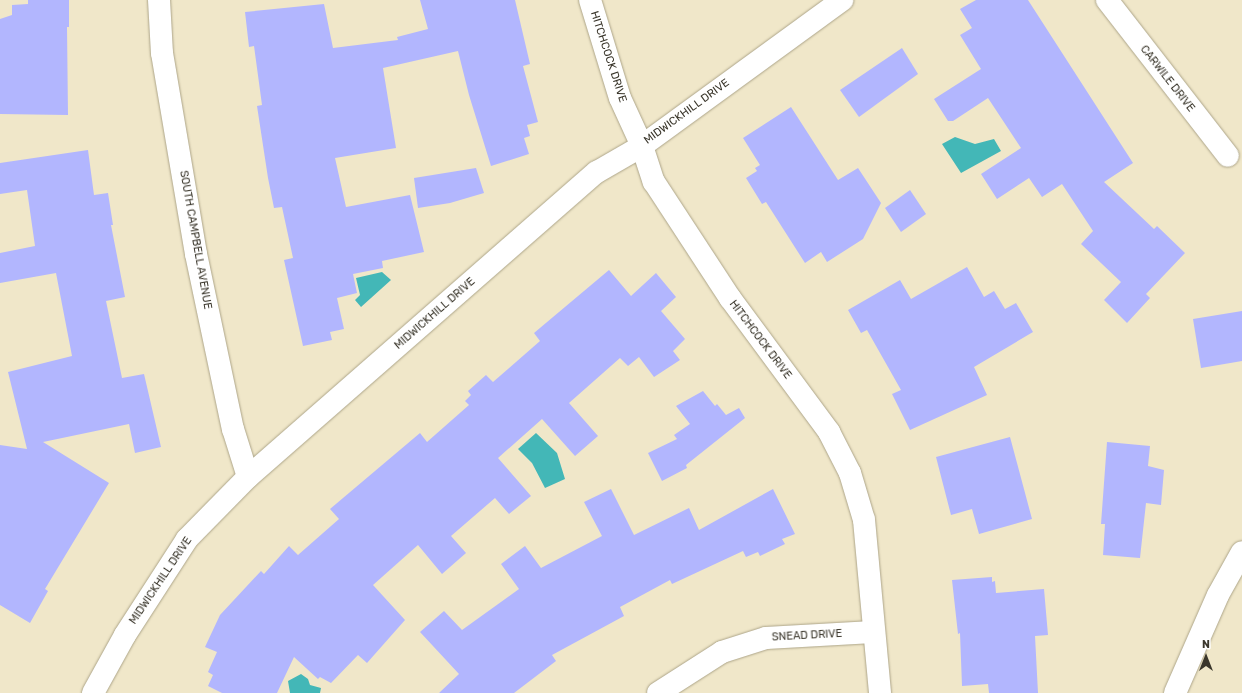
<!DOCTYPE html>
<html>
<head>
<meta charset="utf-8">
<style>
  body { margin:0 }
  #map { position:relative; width:1242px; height:693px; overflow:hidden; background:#f0e7c9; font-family:Rubik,sans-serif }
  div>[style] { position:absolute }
  .water>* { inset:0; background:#43b7b7 }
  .building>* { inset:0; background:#b2b6fe }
  .roads { filter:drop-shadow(0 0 1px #ada589) drop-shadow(0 0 1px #ada589) }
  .minor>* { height:22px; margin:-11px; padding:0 11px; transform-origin:11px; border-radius:11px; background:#fff }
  span { translate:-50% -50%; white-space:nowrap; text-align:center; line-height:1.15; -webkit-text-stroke:3px #fff; paint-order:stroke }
  .street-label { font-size:11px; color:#3a362b }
  .north { position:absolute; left:1186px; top:637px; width:40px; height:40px; -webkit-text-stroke:3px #fff; paint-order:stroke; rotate:0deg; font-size:11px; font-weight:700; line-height:16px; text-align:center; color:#3a362b }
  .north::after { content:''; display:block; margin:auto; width:14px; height:18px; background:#3a362b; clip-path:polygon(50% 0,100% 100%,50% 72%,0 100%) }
</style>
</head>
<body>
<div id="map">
  <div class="water">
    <i style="clip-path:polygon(955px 137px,975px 144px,994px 139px,1001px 151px,961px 173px,942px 144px)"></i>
    <i style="clip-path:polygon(382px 272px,391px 280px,361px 307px,355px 300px,360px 295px,356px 278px)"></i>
    <i style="clip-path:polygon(536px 433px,557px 453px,565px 479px,545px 488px,532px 463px,518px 449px)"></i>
    <i style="clip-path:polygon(301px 674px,308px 679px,310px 685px,321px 688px,320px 693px,290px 693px,288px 681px)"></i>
  </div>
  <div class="building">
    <i style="clip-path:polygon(28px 0,69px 0,69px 27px,67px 27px,68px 115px,0 114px,0 19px,12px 15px,12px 5px,28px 4px)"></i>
    <i style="clip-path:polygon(420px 0,515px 0,530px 64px,523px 66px,538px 122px,527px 125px,530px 136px,524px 138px,529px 154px,491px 166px,469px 95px,458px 51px,383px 68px,396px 148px,335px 158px,346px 207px,410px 195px,424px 252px,382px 261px,383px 268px,353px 274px,357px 293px,337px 298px,344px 329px,330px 332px,332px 340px,303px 346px,284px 260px,293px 258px,282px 207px,274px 208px,268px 178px,257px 106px,262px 105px,254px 46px,249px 47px,245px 12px,324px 4px,333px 48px,398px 40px,397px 37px,428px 29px)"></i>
    <i style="clip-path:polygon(976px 0,1028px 0,1133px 163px,1104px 182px,1154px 229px,1157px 226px,1185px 253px,1146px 294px,1150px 298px,1127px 323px,1104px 300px,1121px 282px,1081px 244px,1093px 231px,1062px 184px,1042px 197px,1029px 178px,997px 199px,981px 174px,1021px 148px,988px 98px,953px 121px,948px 121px,934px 99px,981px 69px,960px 35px,972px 28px,960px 9px)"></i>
    <i style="clip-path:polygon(902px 48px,918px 74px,859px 117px,840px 90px)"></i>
    <i style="clip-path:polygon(791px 107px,838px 180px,858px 168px,881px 203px,863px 239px,827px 262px,821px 252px,805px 263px,766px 202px,762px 204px,746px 178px,757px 171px,755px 168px,760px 165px,743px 138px)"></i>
    <i style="clip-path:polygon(88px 150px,94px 195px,108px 193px,113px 225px,111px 225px,125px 297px,106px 301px,122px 378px,144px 374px,161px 447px,135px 453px,129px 424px,43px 442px,109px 483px,45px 589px,48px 591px,30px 623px,0 605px,0 445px,27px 449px,8px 372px,72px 356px,56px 273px,0 283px,0 253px,35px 246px,27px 190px,0 194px,0 163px)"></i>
    <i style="clip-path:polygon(476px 168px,484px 193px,450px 203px,418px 208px,414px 178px)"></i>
    <i style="clip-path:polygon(910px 190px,926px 214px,901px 232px,885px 208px)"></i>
    <i style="clip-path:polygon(967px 267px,984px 297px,994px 291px,1005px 309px,1016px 303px,1033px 332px,974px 367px,987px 395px,910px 430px,892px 394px,901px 390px,867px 330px,861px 333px,848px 310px,900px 280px,911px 299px)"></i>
    <i style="clip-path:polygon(609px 270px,631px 296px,656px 273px,676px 297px,661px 311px,685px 339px,673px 351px,680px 360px,654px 377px,639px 357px,628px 366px,620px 358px,569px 403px,598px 436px,575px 456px,542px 419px,498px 458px,531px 496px,509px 514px,495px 498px,451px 536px,466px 553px,442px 574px,418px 545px,373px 585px,405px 620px,367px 663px,358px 655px,331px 683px,320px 677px,318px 679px,294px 657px,277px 693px,222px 693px,208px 686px,213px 675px,208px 672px,217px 652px,205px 647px,220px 615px,261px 571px,264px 574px,289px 546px,298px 555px,339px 519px,330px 509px,420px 433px,427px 442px,469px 405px,465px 401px,471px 395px,468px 391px,486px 375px,493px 382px,540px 341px,534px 333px)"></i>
    <i style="clip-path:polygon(1242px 311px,1242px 361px,1201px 368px,1193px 319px)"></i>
    <i style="clip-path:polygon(703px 391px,715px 406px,717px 404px,726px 415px,739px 408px,745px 418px,686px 465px,687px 468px,662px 481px,648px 453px,677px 439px,674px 435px,690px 424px,676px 406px)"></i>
    <i style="clip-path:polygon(1010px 437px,1032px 519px,979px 534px,972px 509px,951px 515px,936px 457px)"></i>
    <i style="clip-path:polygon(1107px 442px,1150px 446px,1148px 466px,1164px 470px,1161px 505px,1146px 503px,1140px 558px,1103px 555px,1105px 524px,1101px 524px)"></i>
    <i style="clip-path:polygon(611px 489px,634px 535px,689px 508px,699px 530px,773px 489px,795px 534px,782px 539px,785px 544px,760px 556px,758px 552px,746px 557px,743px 551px,672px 584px,670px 580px,620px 607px,624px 616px,552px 655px,556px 661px,514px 693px,439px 693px,459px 674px,420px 632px,444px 611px,462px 630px,519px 589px,501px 564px,525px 546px,541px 568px,602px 536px,584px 502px)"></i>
    <i style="clip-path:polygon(992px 577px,992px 582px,995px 581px,996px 593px,1044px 589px,1048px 635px,1035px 636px,1038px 693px,989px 693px,988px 684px,962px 686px,960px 633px,958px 634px,952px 580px)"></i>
  </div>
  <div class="roads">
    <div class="minor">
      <i style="left:159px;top:0;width:53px;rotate:86.8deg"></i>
      <i style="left:162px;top:53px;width:204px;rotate:80.4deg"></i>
      <i style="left:196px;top:254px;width:179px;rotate:78.1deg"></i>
      <i style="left:233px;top:429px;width:50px;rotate:72.6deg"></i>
      <i style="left:590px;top:0;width:102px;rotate:73deg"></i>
      <i style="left:620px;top:98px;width:53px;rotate:65.4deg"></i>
      <i style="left:642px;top:146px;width:38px;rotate:72deg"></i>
      <i style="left:654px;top:182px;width:139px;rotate:56.8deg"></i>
      <i style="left:730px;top:298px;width:167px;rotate:53.5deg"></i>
      <i style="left:829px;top:432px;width:46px;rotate:62.9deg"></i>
      <i style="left:850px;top:473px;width:49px;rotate:73.4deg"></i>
      <i style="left:864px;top:520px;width:174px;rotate:84.7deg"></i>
      <i style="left:1107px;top:0;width:197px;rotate:52.2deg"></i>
      <i style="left:93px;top:693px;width:66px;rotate:-61.1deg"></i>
      <i style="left:125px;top:635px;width:114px;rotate:-57.1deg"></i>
      <i style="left:187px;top:539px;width:87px;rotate:-45.5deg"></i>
      <i style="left:248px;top:477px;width:463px;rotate:-41.2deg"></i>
      <i style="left:597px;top:172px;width:52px;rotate:-30deg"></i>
      <i style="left:642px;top:146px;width:248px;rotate:-36.1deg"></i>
      <i style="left:658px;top:693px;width:76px;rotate:-32.6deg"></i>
      <i style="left:722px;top:652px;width:46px;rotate:-17.7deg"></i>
      <i style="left:766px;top:638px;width:107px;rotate:-3.2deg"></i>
      <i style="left:1175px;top:693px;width:107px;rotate:-66.3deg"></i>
      <i style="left:1218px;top:595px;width:49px;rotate:-60.8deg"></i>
    </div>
  </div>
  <div class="street-label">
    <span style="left:608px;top:57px;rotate:72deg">HITCHCOCK DRIVE</span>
    <span style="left:1167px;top:79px;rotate:52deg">CARWILE DRIVE</span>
    <span style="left:687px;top:112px;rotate:-36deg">MIDWICKHILL DRIVE</span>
    <span style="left:195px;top:240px;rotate:80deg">SOUTH CAMPBELL AVENUE</span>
    <span style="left:435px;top:314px;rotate:-41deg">MIDWICKHILL DRIVE</span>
    <span style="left:760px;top:340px;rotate:53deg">HITCHCOCK DRIVE</span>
    <span style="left:161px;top:581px;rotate:-56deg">MIDWICKHILL DRIVE</span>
    <span style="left:807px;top:636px;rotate:-3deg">SNEAD DRIVE</span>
  </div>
  <div class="north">N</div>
</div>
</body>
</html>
